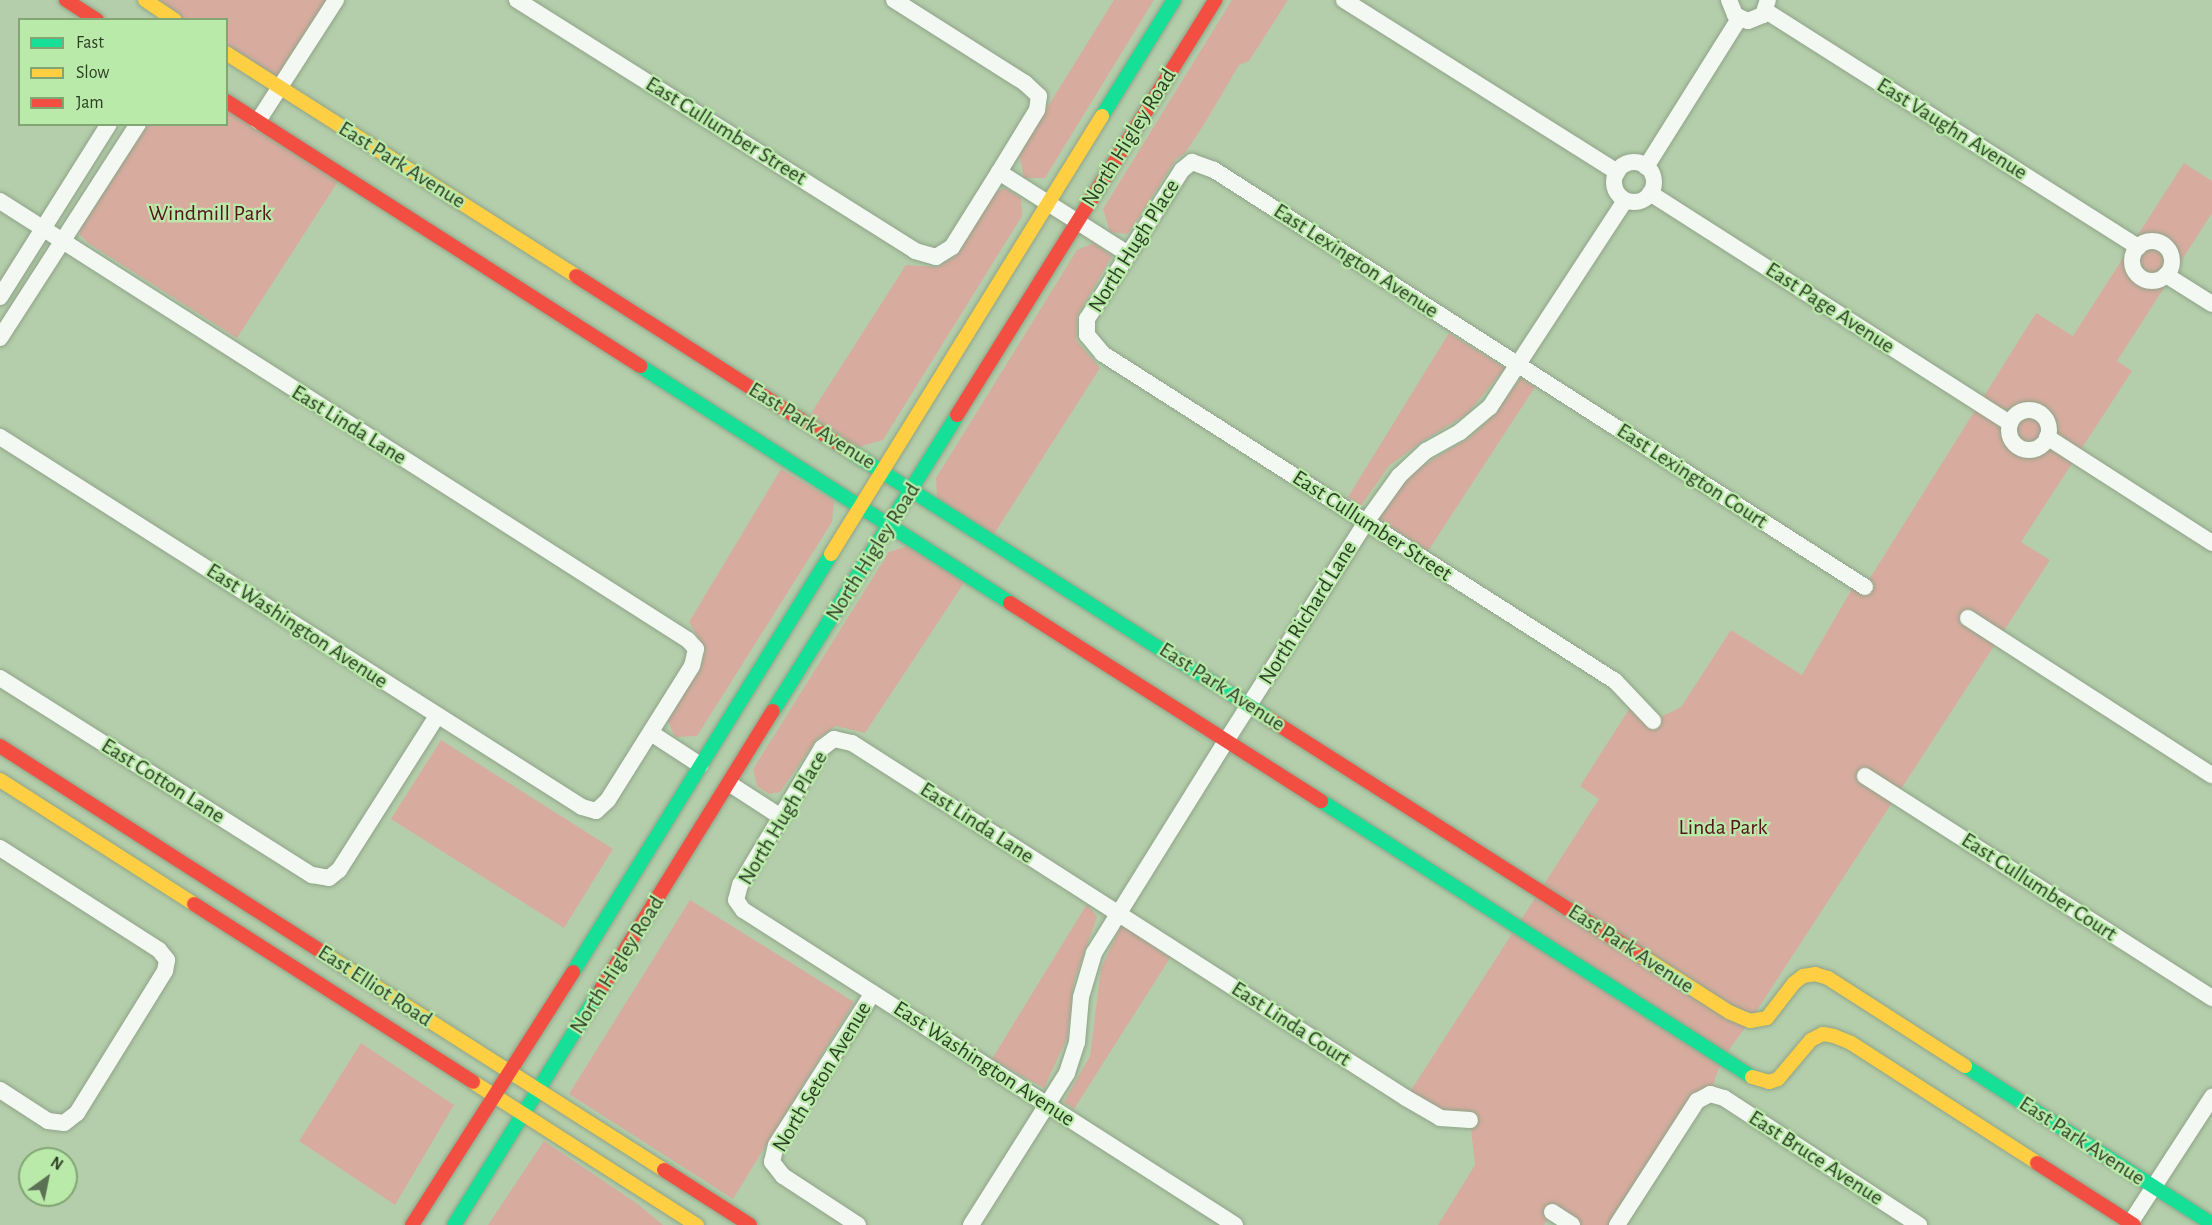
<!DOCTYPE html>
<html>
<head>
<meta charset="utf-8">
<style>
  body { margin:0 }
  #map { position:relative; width:2212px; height:1225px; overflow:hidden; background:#b4ceab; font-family:"Alegreya Sans",sans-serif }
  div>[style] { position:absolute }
  .green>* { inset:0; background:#d7ac9f }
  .roads { filter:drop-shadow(0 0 2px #8fa388) drop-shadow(0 0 2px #8fa388) }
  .street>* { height:16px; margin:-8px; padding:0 8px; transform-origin:8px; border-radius:8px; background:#f4f8f2 }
  .street>.ring { margin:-8px; padding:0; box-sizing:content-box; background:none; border:16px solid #f4f8f2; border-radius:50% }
  .fast>* { height:14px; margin:-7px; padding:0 7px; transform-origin:7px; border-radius:7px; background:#16e098 }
  .slow>* { height:14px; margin:-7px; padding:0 7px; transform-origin:7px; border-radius:7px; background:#ffcf43 }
  .jam>* { height:14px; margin:-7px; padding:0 7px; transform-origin:7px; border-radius:7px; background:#f24e42 }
  span { translate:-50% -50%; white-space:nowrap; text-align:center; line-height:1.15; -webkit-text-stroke:4.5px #baeaa9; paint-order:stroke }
  .street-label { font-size:22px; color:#2c3f25 }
  .park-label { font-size:22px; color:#56131c }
  .legend { position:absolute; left:18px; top:18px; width:210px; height:108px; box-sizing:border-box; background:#baeaa9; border:2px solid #81a674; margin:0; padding:8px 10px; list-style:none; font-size:18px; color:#2c3f25 }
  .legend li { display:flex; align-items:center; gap:12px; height:30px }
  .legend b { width:30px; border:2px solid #81a674 }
  .north { position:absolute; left:18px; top:1147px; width:60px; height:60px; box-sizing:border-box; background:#baeaa9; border:2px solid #81a674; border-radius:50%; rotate:33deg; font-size:16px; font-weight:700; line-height:24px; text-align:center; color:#2c3f25 }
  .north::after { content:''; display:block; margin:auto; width:21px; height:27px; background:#5c7154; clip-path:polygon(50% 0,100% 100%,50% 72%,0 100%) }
</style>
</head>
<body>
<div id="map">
  <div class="green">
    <i style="clip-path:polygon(145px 0,336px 0,280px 87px,227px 53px,226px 20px,175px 19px)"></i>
    <i style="clip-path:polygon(1114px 0,1154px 0,1045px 178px,1024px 178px,1019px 153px)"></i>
    <i style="clip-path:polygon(1232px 0,1288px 0,1249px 61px,1239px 65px,1203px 126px,1185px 153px,1176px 159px,1128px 234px,1110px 232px,1103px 209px)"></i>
    <i style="clip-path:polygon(227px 109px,339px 180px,237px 338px,88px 243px,80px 235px,80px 227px,144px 125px,226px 124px)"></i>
    <i style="clip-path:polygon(2184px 163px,2212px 181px,2212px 213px,2117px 361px,2132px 371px,2021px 542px,2050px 560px,1750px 1021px,1722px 1059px,1710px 1094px,1617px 1225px,1572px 1225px,1552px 1212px,1544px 1225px,1438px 1225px,1475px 1165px,1470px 1120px,1406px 1098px,1599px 799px,1580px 786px,1635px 700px,1653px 721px,1681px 707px,1731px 630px,1802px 675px,1856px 582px,1865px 586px,2036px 313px,2073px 336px)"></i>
    <i style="clip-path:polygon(1005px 188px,1021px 198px,1022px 216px,883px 440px,859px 447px,810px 415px,906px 265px,938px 267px,958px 254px,994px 193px)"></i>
    <i style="clip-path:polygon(1094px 243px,1112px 256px,1077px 316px,1076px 340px,1100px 368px,994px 534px,937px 498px,936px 478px,1077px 250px)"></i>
    <i style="clip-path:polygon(1449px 333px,1505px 368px,1467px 414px,1421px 442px,1389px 466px,1360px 507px,1348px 497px)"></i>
    <i style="clip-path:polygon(1521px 378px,1535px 387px,1428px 551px,1376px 517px,1392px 493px,1417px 469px,1469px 438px,1493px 416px)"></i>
    <i style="clip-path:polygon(781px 469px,834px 501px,832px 522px,697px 736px,675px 737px,668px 721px,703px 662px,705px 649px,689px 622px)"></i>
    <i style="clip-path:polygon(910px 545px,964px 583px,865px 733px,836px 726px,816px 740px,780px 792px,769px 794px,757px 786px,753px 769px,889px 552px)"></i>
    <i style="clip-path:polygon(441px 740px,613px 849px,564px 928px,391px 819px)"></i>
    <i style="clip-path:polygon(690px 900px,854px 1002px,733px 1199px,569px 1094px)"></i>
    <i style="clip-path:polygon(1087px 904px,1097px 917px,1074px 981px,1067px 1038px,1044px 1088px,992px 1059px)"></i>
    <i style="clip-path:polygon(1122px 924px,1170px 958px,1074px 1109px,1064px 1102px,1090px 1056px,1101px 968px)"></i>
    <i style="clip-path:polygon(361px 1043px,454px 1105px,395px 1205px,299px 1141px)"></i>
    <i style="clip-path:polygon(544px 1141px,638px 1204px,663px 1225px,488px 1225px)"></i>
  </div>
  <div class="roads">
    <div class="street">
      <i style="left:517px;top:0;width:471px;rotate:32.2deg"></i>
      <i style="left:915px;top:251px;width:22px;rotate:16deg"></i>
      <i style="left:936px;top:257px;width:19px;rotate:-32deg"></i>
      <i style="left:952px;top:247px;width:89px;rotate:-57.9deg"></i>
      <i style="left:999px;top:172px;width:73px;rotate:-58.5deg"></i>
      <i style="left:1037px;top:110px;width:14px;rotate:-82deg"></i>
      <i style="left:1039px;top:96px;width:19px;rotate:-137deg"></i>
      <i style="left:1025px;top:83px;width:155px;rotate:-147.6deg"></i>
      <i style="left:1344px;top:0;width:323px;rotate:32.2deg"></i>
      <i style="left:1729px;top:0;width:16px;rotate:68deg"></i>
      <i style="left:1735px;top:15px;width:14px;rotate:25deg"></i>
      <i style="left:1748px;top:21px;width:16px;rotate:-22deg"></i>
      <i style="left:1763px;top:15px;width:16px;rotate:-72deg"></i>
      <i style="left:1766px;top:11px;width:441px;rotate:32.4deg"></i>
      <i style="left:258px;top:121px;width:144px;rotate:-57.2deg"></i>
      <i class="ring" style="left:1614px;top:162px;width:24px;height:24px"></i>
      <i style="left:1646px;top:167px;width:175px;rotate:-57.9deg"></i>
      <i style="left:999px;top:172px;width:153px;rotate:32.4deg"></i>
      <i style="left:1650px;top:193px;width:427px;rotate:32.6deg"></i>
      <i style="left:0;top:201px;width:816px;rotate:32.54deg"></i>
      <i style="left:688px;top:640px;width:12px;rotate:48deg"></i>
      <i style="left:696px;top:649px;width:17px;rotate:103deg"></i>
      <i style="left:692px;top:666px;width:158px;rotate:122.1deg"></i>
      <i style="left:608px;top:800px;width:16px;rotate:137deg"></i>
      <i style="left:596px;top:811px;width:15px;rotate:-164deg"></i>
      <i style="left:582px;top:807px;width:690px;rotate:-147.55deg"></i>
      <i class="ring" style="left:2132px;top:241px;width:24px;height:24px"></i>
      <i style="left:2166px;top:275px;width:54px;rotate:32.2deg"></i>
      <i style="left:0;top:297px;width:204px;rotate:-57.8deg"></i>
      <i style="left:0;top:338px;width:255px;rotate:-57.2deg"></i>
      <i class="ring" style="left:2009px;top:410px;width:24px;height:24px"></i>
      <i style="left:2047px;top:437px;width:196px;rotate:32.7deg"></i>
      <i style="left:1968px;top:618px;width:290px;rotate:32.8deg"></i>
      <i style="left:0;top:678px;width:369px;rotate:32.3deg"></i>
      <i style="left:312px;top:875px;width:17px;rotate:10deg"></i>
      <i style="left:329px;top:878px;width:13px;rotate:-39deg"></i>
      <i style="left:339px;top:870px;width:183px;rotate:-57.5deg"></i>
      <i style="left:1653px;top:721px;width:55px;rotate:-133.5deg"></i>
      <i style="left:1615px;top:681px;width:608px;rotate:-147.43deg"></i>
      <i style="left:1103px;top:354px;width:25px;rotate:-130deg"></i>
      <i style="left:1087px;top:335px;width:16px;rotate:-90deg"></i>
      <i style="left:1087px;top:319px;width:177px;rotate:-57.5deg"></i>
      <i style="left:1182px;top:170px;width:13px;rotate:-39deg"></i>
      <i style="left:1192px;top:162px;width:23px;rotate:20deg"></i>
      <i style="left:1214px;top:170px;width:773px;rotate:32.64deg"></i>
      <i style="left:651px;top:733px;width:59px;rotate:33.1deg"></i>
      <i style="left:1865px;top:776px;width:412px;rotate:32.6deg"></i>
      <i style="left:730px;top:784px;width:61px;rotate:32.9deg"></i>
      <i style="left:0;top:848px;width:189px;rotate:32.7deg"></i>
      <i style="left:159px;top:950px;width:13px;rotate:51deg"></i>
      <i style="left:167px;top:960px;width:11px;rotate:100deg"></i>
      <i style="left:165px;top:971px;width:167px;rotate:121.8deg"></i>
      <i style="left:77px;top:1113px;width:16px;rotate:142deg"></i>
      <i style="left:64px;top:1123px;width:16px;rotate:-173deg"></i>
      <i style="left:48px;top:1121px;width:57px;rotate:-147.1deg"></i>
      <i style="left:1552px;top:1212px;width:24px;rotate:33deg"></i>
      <i style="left:858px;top:1225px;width:90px;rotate:-146.8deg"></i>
      <i style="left:783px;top:1176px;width:18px;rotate:-128deg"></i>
      <i style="left:772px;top:1162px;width:17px;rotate:-77deg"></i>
      <i style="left:776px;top:1145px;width:180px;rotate:-57.5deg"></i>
      <i style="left:971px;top:1225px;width:180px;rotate:-57.7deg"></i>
      <i style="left:1067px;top:1073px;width:33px;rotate:-72deg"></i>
      <i style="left:1077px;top:1042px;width:45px;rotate:-84.9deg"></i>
      <i style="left:1081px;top:997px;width:46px;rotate:-73.5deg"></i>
      <i style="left:1094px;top:953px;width:250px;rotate:-58.1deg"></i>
      <i style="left:1226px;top:741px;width:260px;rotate:-57.4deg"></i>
      <i style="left:1366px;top:522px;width:57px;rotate:-54.3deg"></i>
      <i style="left:1399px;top:476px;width:37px;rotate:-43deg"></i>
      <i style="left:1426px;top:451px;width:39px;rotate:-29deg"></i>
      <i style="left:1460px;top:432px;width:39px;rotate:-40deg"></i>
      <i style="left:1490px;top:407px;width:246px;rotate:-56.8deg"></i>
      <i style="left:1235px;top:1225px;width:584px;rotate:-147.37deg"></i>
      <i style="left:743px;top:910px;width:12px;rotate:-125deg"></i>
      <i style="left:736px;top:900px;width:16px;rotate:-75deg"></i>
      <i style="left:740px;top:885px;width:160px;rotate:-59.1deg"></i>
      <i style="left:822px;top:748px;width:15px;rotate:-37deg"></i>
      <i style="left:834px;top:739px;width:18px;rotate:13deg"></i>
      <i style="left:852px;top:743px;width:658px;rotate:32.65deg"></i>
      <i style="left:1406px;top:1098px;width:39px;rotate:30deg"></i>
      <i style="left:1440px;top:1118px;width:30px;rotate:4deg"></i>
      <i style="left:1617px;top:1225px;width:148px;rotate:-57.2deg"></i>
      <i style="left:1697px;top:1101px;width:15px;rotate:-28deg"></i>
      <i style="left:1710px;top:1094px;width:15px;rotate:16deg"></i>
      <i style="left:1724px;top:1098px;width:233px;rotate:33.1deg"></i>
      <i style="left:2129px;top:1225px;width:153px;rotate:-57deg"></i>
    </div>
    <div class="fast">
      <i style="left:1102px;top:116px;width:137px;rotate:-58.2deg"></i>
      <i style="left:640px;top:366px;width:439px;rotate:32.6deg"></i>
      <i style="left:851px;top:452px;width:495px;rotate:32.5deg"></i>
      <i style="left:773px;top:711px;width:349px;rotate:-58.1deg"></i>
      <i style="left:1321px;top:801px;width:512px;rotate:32.63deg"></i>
      <i style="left:573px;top:972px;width:491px;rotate:-58.3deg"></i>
      <i style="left:1965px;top:1066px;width:293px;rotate:32.6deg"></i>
      <i style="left:454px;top:1225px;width:278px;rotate:-58.1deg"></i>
    </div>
    <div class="slow">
      <i style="left:145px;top:0;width:36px;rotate:34deg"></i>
      <i style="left:226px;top:53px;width:415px;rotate:32.5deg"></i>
      <i style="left:831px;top:554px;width:515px;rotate:-58.25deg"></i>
      <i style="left:0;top:780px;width:230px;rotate:32.6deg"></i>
      <i style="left:320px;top:951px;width:408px;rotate:32.5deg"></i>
      <i style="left:1640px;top:955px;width:106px;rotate:32.6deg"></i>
      <i style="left:1729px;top:1012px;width:23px;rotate:23deg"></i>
      <i style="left:1750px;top:1021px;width:17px;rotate:-10deg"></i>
      <i style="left:1767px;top:1018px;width:44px;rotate:-52.4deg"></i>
      <i style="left:1794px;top:983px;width:11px;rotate:-38deg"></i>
      <i style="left:1803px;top:976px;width:12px;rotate:-9deg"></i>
      <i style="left:1815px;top:974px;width:14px;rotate:17deg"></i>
      <i style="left:1828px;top:978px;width:163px;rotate:32.7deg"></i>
      <i style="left:1752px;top:1077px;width:18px;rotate:16deg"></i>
      <i style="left:1769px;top:1082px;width:9px;rotate:-18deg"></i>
      <i style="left:1778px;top:1079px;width:51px;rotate:-49.8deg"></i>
      <i style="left:1811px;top:1040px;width:13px;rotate:-27deg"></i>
      <i style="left:1823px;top:1034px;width:11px;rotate:10deg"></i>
      <i style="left:1834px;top:1036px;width:18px;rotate:22deg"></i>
      <i style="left:1851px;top:1043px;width:221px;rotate:32.8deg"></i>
      <i style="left:473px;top:1082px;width:266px;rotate:32.6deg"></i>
    </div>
    <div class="jam">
      <i style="left:66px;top:0;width:37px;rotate:33deg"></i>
      <i style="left:226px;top:101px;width:492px;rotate:32.6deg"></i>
      <i style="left:576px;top:276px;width:326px;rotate:32.6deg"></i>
      <i style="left:957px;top:415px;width:489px;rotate:-58.1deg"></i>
      <i style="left:1010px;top:603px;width:369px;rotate:32.5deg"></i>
      <i style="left:1268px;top:718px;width:441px;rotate:32.5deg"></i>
      <i style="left:0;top:746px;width:380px;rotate:32.6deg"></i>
      <i style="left:194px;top:904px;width:331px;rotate:32.5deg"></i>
      <i style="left:601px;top:989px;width:327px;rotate:-58.3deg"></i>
      <i style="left:2037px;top:1163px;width:115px;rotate:32.6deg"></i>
      <i style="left:664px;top:1170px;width:102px;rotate:32.6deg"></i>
      <i style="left:412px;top:1225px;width:300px;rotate:-57.5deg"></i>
    </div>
  </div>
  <div class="street-label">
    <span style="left:1952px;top:129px;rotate:32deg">East Vaughn Avenue</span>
    <span style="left:726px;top:131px;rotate:32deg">East Cullumber Street</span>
    <span style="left:1129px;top:138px;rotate:-58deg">North Higley Road</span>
    <span style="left:402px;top:165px;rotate:32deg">East Park Avenue</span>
    <span style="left:1134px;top:246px;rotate:-58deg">North Hugh Place</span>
    <span style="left:1356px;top:261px;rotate:33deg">East Lexington Avenue</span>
    <span style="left:1830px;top:308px;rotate:33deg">East Page Avenue</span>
    <span style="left:349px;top:425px;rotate:32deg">East Linda Lane</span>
    <span style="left:812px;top:426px;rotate:32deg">East Park Avenue</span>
    <span style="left:1692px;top:476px;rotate:33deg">East Lexington Court</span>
    <span style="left:1372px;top:526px;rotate:33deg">East Cullumber Street</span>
    <span style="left:873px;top:552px;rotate:-58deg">North Higley Road</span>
    <span style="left:1308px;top:613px;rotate:-58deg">North Richard Lane</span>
    <span style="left:297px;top:626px;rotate:33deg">East Washington Avenue</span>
    <span style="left:1222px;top:687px;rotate:33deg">East Park Avenue</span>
    <span style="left:163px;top:781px;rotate:32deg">East Cotton Lane</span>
    <span style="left:783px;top:818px;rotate:-59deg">North Hugh Place</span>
    <span style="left:977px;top:823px;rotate:33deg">East Linda Lane</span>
    <span style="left:2039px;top:887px;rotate:33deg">East Cullumber Court</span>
    <span style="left:1631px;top:949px;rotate:33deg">East Park Avenue</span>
    <span style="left:617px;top:965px;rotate:-58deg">North Higley Road</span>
    <span style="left:375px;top:986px;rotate:33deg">East Elliot Road</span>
    <span style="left:1291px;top:1024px;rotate:33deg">East Linda Court</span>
    <span style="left:984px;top:1064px;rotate:33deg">East Washington Avenue</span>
    <span style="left:822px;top:1077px;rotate:-59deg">North Seton Avenue</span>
    <span style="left:2082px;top:1141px;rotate:33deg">East Park Avenue</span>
    <span style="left:1816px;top:1158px;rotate:33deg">East Bruce Avenue</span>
  </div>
  <div class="park-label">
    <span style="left:210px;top:214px">Windmill Park</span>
    <span style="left:1723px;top:828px">Linda Park</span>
  </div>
  <ul class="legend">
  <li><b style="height:8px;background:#16e098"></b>Fast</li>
  <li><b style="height:8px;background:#ffcf43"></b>Slow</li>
  <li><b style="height:8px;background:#f24e42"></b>Jam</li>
  </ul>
  <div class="north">N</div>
</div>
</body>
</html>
